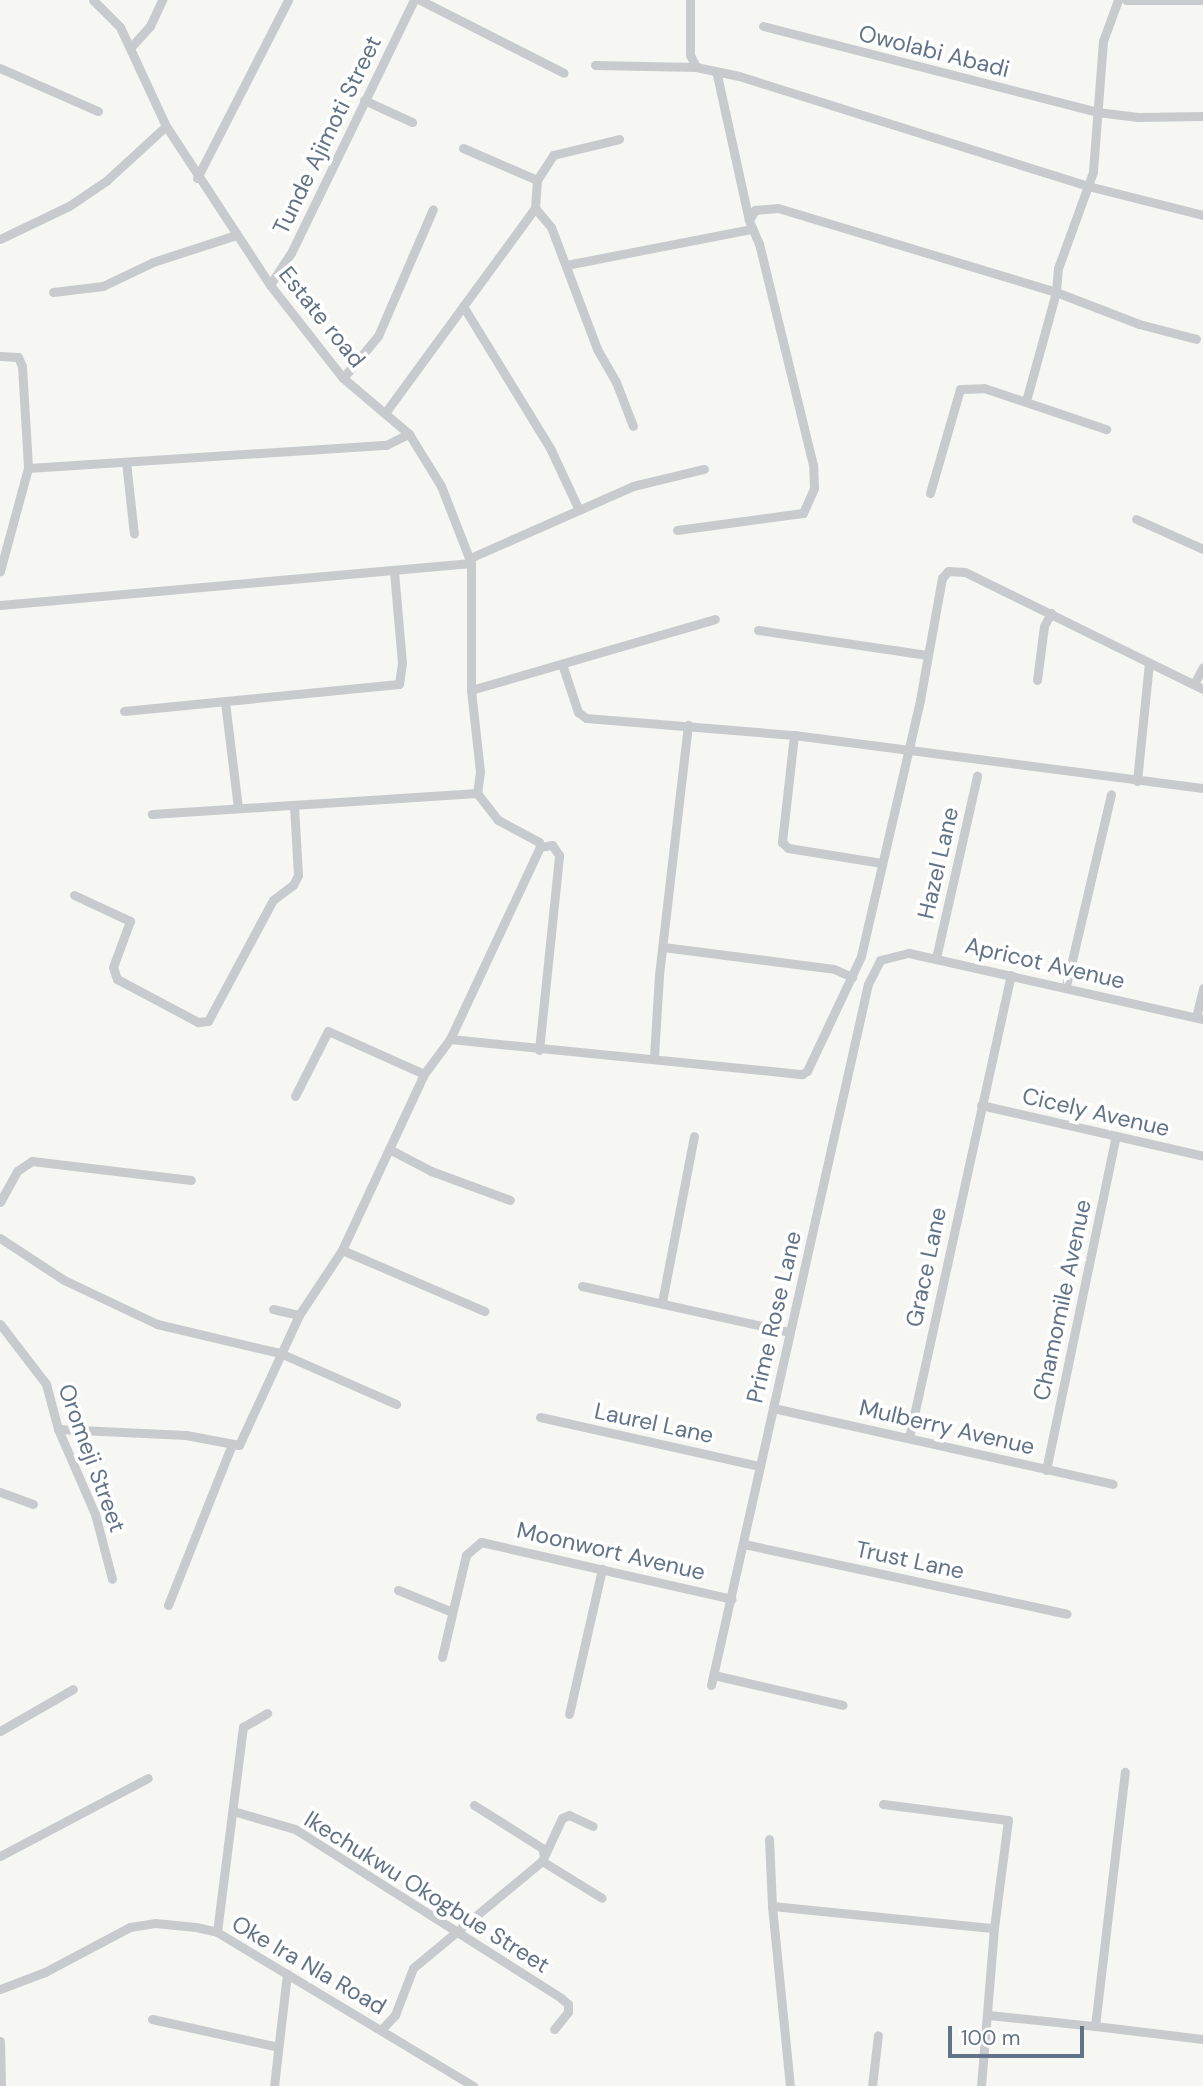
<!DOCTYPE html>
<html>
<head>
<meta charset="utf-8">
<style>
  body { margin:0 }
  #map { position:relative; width:1203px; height:2086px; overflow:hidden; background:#f6f7f2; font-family:"DM Sans",sans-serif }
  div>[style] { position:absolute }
  .minor>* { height:9px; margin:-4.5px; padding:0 4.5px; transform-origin:4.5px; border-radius:4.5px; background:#c8cbce }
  span { translate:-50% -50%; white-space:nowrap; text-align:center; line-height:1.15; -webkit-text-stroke:7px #fff; paint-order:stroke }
  .street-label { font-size:23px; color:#627387 }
  .scale { position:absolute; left:948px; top:2026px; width:136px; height:32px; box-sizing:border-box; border:4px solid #627387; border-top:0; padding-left:9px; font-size:21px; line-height:24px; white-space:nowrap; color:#627387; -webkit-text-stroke:5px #fff; paint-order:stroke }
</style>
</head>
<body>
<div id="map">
  <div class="minor">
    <i style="left:93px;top:0;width:38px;rotate:45deg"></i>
    <i style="left:120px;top:27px;width:109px;rotate:65.1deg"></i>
    <i style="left:166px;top:126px;width:190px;rotate:56.8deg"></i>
    <i style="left:270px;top:285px;width:118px;rotate:51.9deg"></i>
    <i style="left:343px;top:378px;width:87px;rotate:40.3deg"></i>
    <i style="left:409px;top:434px;width:61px;rotate:58.4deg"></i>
    <i style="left:441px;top:486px;width:83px;rotate:68.7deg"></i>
    <i style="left:471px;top:563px;width:127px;rotate:90deg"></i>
    <i style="left:471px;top:690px;width:82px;rotate:83.7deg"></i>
    <i style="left:480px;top:772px;width:21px;rotate:98deg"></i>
    <i style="left:420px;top:0;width:161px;rotate:26.9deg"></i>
    <i style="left:690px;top:0;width:55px;rotate:90deg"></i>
    <i style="left:690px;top:55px;width:13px;rotate:63deg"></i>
    <i style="left:1118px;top:0;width:44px;rotate:110.1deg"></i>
    <i style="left:1103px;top:41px;width:131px;rotate:94.4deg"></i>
    <i style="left:1093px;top:172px;width:102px;rotate:110deg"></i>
    <i style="left:1058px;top:268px;width:24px;rotate:95deg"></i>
    <i style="left:1056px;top:292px;width:89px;rotate:21.1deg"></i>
    <i style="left:1139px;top:324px;width:59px;rotate:14.7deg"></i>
    <i style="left:1126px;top:0;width:77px"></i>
    <i style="left:763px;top:26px;width:345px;rotate:14.4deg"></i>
    <i style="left:1097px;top:112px;width:41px;rotate:7deg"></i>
    <i style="left:1138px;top:117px;width:65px;rotate:-0.9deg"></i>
    <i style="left:131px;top:47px;width:28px;rotate:-48deg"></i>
    <i style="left:150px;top:26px;width:29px;rotate:-65deg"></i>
    <i style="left:595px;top:65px;width:101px;rotate:1.1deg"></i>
    <i style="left:696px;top:67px;width:44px;rotate:11.8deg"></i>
    <i style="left:739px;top:76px;width:366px;rotate:17.5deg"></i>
    <i style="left:1088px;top:186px;width:119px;rotate:14.2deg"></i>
    <i style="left:0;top:68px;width:107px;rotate:23.7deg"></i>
    <i style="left:717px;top:75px;width:148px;rotate:77.6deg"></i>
    <i style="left:364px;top:100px;width:53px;rotate:24.6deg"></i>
    <i style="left:463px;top:148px;width:81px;rotate:23.4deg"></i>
    <i style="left:197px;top:178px;width:200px;rotate:-62.9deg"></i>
    <i style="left:535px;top:208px;width:25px;rotate:50deg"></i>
    <i style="left:551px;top:227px;width:130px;rotate:69.3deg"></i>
    <i style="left:597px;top:349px;width:38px;rotate:60deg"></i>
    <i style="left:616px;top:382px;width:47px;rotate:68.9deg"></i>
    <i style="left:0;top:239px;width:76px;rotate:-25.6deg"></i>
    <i style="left:69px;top:206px;width:45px;rotate:-34deg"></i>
    <i style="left:106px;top:181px;width:81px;rotate:-42.5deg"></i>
    <i style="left:566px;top:265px;width:188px;rotate:-11deg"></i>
    <i style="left:270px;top:285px;width:38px;rotate:-57deg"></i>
    <i style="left:291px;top:253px;width:281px;rotate:-64.1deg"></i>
    <i style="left:53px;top:292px;width:50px;rotate:-6.8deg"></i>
    <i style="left:103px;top:286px;width:55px;rotate:-25.6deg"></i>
    <i style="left:153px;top:262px;width:87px;rotate:-18deg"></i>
    <i style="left:463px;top:306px;width:167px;rotate:58.5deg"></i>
    <i style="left:550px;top:448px;width:68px;rotate:64.9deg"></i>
    <i style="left:0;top:356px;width:18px;rotate:3deg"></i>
    <i style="left:18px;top:357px;width:10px;rotate:66deg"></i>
    <i style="left:22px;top:366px;width:102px;rotate:86.6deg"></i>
    <i style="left:28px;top:468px;width:107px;rotate:105.2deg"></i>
    <i style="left:343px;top:378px;width:55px;rotate:-50.2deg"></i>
    <i style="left:378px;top:336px;width:138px;rotate:-66.6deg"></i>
    <i style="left:385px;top:413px;width:254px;rotate:-53.8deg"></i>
    <i style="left:535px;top:208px;width:28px;rotate:-86deg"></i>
    <i style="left:537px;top:180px;width:30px;rotate:-57deg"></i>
    <i style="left:553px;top:155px;width:68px;rotate:-13.6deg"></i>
    <i style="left:126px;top:462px;width:72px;rotate:83.7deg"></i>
    <i style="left:28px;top:468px;width:359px;rotate:-3.7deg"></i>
    <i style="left:386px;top:445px;width:25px;rotate:-26deg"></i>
    <i style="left:930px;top:493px;width:108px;rotate:-73.9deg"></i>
    <i style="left:960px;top:389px;width:24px;rotate:-2deg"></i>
    <i style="left:984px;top:388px;width:129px;rotate:18.6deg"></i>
    <i style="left:1136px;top:519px;width:73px;rotate:24.1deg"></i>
    <i style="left:677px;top:530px;width:127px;rotate:-7.7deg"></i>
    <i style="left:803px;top:513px;width:27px;rotate:-66deg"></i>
    <i style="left:814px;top:488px;width:23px;rotate:-92deg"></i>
    <i style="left:813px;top:465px;width:228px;rotate:-103.7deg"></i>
    <i style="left:759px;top:244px;width:26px;rotate:-113deg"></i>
    <i style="left:749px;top:220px;width:12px;rotate:-59deg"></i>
    <i style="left:755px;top:210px;width:23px;rotate:-5deg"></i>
    <i style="left:778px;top:208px;width:290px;rotate:16.8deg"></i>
    <i style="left:1056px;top:292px;width:113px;rotate:105.4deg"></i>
    <i style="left:470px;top:558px;width:178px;rotate:-23.8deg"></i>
    <i style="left:633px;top:486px;width:73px;rotate:-13.5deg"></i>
    <i style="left:0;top:605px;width:473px;rotate:-5.1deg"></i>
    <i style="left:758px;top:630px;width:171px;rotate:8.4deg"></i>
    <i style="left:562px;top:664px;width:51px;rotate:71.6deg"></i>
    <i style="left:578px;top:712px;width:10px;rotate:37deg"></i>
    <i style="left:586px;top:718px;width:209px;rotate:4.7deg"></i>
    <i style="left:794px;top:735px;width:412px;rotate:7.4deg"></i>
    <i style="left:1037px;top:680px;width:54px;rotate:-82.6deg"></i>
    <i style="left:1044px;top:626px;width:15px;rotate:-62deg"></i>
    <i style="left:1194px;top:684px;width:19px;rotate:-62deg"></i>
    <i style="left:471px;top:690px;width:254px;rotate:-16.2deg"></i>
    <i style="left:225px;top:702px;width:107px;rotate:83deg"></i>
    <i style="left:124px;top:711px;width:276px;rotate:-5.6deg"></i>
    <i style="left:399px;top:684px;width:21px;rotate:-82deg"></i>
    <i style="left:402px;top:663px;width:91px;rotate:-95deg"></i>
    <i style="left:794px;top:735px;width:108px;rotate:96.4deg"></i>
    <i style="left:782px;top:842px;width:8px;rotate:45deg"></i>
    <i style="left:788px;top:848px;width:95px;rotate:9.1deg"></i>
    <i style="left:1137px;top:781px;width:119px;rotate:-84.2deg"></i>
    <i style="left:74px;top:895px;width:62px;rotate:24.9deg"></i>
    <i style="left:130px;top:921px;width:49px;rotate:110.3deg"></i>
    <i style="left:113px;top:967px;width:13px;rotate:72deg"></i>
    <i style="left:117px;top:979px;width:92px;rotate:28deg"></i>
    <i style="left:198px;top:1022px;width:10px;rotate:-6deg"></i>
    <i style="left:208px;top:1021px;width:137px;rotate:-61.8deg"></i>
    <i style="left:273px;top:900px;width:25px;rotate:-37deg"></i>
    <i style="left:293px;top:885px;width:11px;rotate:-63deg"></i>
    <i style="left:298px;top:875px;width:70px;rotate:-93.3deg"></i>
    <i style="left:663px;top:947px;width:172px;rotate:7.3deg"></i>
    <i style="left:834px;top:969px;width:20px;rotate:24deg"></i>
    <i style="left:936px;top:958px;width:187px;rotate:-77.3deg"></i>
    <i style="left:1066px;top:986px;width:197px;rotate:-76.8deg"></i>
    <i style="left:1196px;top:1017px;width:30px;rotate:-76deg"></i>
    <i style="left:450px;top:1039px;width:354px;rotate:5.7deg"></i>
    <i style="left:802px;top:1074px;width:6px;rotate:-31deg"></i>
    <i style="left:807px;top:1071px;width:127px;rotate:-64.8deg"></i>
    <i style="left:861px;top:956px;width:263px;rotate:-77deg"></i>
    <i style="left:920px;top:700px;width:124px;rotate:-79.8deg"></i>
    <i style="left:942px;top:578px;width:9px;rotate:-49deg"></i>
    <i style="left:948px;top:571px;width:17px;rotate:3deg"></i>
    <i style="left:965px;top:572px;width:265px;rotate:26.2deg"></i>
    <i style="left:539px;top:1050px;width:196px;rotate:-84.1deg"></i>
    <i style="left:559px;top:855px;width:12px;rotate:-125deg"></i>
    <i style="left:552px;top:845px;width:12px;rotate:171deg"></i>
    <i style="left:654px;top:1057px;width:82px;rotate:-86.5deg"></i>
    <i style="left:659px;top:975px;width:252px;rotate:-83.4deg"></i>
    <i style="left:295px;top:1096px;width:73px;rotate:-63.1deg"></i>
    <i style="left:328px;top:1031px;width:105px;rotate:24.1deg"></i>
    <i style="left:981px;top:1105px;width:228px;rotate:12.9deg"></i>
    <i style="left:389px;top:1149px;width:47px;rotate:27.6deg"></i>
    <i style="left:431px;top:1171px;width:84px;rotate:20.2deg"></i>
    <i style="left:0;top:1202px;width:35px;rotate:-61deg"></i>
    <i style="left:17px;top:1171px;width:18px;rotate:-34deg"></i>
    <i style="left:32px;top:1161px;width:160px;rotate:6.8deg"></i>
    <i style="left:0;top:1238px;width:77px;rotate:33.3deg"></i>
    <i style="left:64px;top:1280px;width:103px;rotate:25.3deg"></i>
    <i style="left:157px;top:1324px;width:126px;rotate:13.3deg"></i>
    <i style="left:280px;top:1353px;width:127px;rotate:23.7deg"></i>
    <i style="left:342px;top:1250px;width:155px;rotate:23.2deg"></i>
    <i style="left:582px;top:1286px;width:213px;rotate:12.5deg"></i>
    <i style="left:662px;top:1302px;width:169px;rotate:-79.1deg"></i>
    <i style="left:273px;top:1309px;width:27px;rotate:13deg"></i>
    <i style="left:0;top:1324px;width:76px;rotate:52.5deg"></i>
    <i style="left:46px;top:1384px;width:47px;rotate:75.1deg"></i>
    <i style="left:58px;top:1429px;width:93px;rotate:66.5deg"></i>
    <i style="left:95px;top:1514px;width:67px;rotate:75.3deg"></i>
    <i style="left:773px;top:1408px;width:348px;rotate:12.6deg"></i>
    <i style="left:540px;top:1417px;width:225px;rotate:12.6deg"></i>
    <i style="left:58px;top:1429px;width:128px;rotate:2.7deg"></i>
    <i style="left:186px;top:1435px;width:54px;rotate:10.7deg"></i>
    <i style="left:239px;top:1445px;width:143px;rotate:-65.2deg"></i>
    <i style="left:299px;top:1315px;width:78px;rotate:-56.5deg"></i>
    <i style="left:342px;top:1250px;width:194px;rotate:-65deg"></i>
    <i style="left:424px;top:1074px;width:44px;rotate:-53.4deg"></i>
    <i style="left:450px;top:1039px;width:212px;rotate:-64.9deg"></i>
    <i style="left:540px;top:847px;width:5px;rotate:-101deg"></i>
    <i style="left:539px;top:842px;width:47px;rotate:-151.8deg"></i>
    <i style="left:498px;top:820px;width:34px;rotate:-128deg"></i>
    <i style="left:477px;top:793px;width:326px;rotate:176.3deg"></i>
    <i style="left:909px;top:1438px;width:474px;rotate:-77.6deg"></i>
    <i style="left:1046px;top:1470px;width:338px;rotate:-78.2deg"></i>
    <i style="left:0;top:1492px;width:35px;rotate:20deg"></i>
    <i style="left:744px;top:1544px;width:330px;rotate:12.2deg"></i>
    <i style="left:398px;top:1590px;width:56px;rotate:22deg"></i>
    <i style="left:168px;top:1605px;width:170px;rotate:-68.3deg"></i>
    <i style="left:442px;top:1657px;width:105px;rotate:-76.8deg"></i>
    <i style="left:466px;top:1555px;width:20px;rotate:-41deg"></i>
    <i style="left:481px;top:1542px;width:257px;rotate:12.8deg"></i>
    <i style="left:714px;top:1675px;width:132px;rotate:13.1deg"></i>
    <i style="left:711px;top:1685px;width:718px;rotate:-77.38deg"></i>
    <i style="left:868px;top:984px;width:27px;rotate:-63deg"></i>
    <i style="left:880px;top:960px;width:30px;rotate:-14deg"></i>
    <i style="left:909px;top:953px;width:301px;rotate:12.7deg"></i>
    <i style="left:569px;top:1714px;width:149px;rotate:-77.2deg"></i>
    <i style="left:0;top:1731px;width:84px;rotate:-29.9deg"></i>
    <i style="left:883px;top:1804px;width:126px;rotate:7.3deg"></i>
    <i style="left:1008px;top:1820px;width:109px;rotate:97.4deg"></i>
    <i style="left:474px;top:1805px;width:80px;rotate:32.3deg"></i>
    <i style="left:542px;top:1848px;width:7px;rotate:74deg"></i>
    <i style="left:233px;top:1811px;width:65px;rotate:16.2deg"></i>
    <i style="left:295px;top:1829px;width:315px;rotate:32.4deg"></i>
    <i style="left:561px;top:1998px;width:9px;rotate:41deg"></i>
    <i style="left:568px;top:2004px;width:8px;rotate:90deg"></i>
    <i style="left:568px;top:2012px;width:22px;rotate:129deg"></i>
    <i style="left:769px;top:1839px;width:67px;rotate:87.4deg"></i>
    <i style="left:772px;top:1906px;width:223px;rotate:5.7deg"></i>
    <i style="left:994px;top:1928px;width:159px;rotate:94.7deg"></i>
    <i style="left:0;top:1856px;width:167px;rotate:-27.8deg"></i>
    <i style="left:542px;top:1861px;width:70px;rotate:31.7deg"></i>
    <i style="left:772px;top:1906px;width:181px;rotate:84.3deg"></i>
    <i style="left:217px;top:1932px;width:207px;rotate:-82.8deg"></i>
    <i style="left:243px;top:1727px;width:28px;rotate:-30deg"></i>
    <i style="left:0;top:1989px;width:48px;rotate:-20.7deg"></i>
    <i style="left:45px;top:1972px;width:96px;rotate:-27.9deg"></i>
    <i style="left:130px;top:1927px;width:25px;rotate:-9deg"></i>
    <i style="left:155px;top:1923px;width:41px;rotate:5.6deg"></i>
    <i style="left:196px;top:1927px;width:22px;rotate:13deg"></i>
    <i style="left:217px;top:1932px;width:299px;rotate:31deg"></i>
    <i style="left:988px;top:2015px;width:108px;rotate:5.9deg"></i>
    <i style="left:1095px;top:2026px;width:256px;rotate:-83.3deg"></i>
    <i style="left:152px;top:2019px;width:129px;rotate:12.5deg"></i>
    <i style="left:1095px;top:2026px;width:109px;rotate:6.9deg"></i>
    <i style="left:381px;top:2030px;width:21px;rotate:-47deg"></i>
    <i style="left:395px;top:2015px;width:50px;rotate:-69deg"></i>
    <i style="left:413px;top:1968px;width:168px;rotate:-39.7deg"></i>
    <i style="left:542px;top:1861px;width:47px;rotate:-65.1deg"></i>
    <i style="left:562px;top:1818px;width:8px;rotate:-23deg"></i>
    <i style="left:569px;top:1815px;width:26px;rotate:25deg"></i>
    <i style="left:0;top:2041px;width:45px;rotate:88.7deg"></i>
    <i style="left:274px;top:2086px;width:113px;rotate:-83.4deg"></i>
    <i style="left:872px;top:2086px;width:51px;rotate:-83.3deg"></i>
  </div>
  <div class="street-label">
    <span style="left:934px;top:51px;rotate:14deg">Owolabi Abadi</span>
    <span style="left:327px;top:135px;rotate:-64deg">Tunde Ajimoti Street</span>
    <span style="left:322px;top:317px;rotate:51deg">Estate road</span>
    <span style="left:938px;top:863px;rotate:-77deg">Hazel Lane</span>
    <span style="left:1045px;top:963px;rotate:13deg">Apricot Avenue</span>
    <span style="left:1096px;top:1112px;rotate:13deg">Cicely Avenue</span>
    <span style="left:926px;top:1267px;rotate:-78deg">Grace Lane</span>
    <span style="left:1062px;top:1300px;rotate:-78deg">Chamomile Avenue</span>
    <span style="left:774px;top:1317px;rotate:-77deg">Prime Rose Lane</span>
    <span style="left:654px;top:1423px;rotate:12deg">Laurel Lane</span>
    <span style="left:947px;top:1427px;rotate:13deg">Mulberry Avenue</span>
    <span style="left:92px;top:1458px;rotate:70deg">Oromeji Street</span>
    <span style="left:611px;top:1551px;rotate:13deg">Moonwort Avenue</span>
    <span style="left:910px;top:1560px;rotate:12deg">Trust Lane</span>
    <span style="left:427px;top:1892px;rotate:32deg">Ikechukwu Okogbue Street</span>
    <span style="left:309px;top:1965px;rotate:30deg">Oke Ira Nla Road</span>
  </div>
  <div class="scale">100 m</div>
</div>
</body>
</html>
